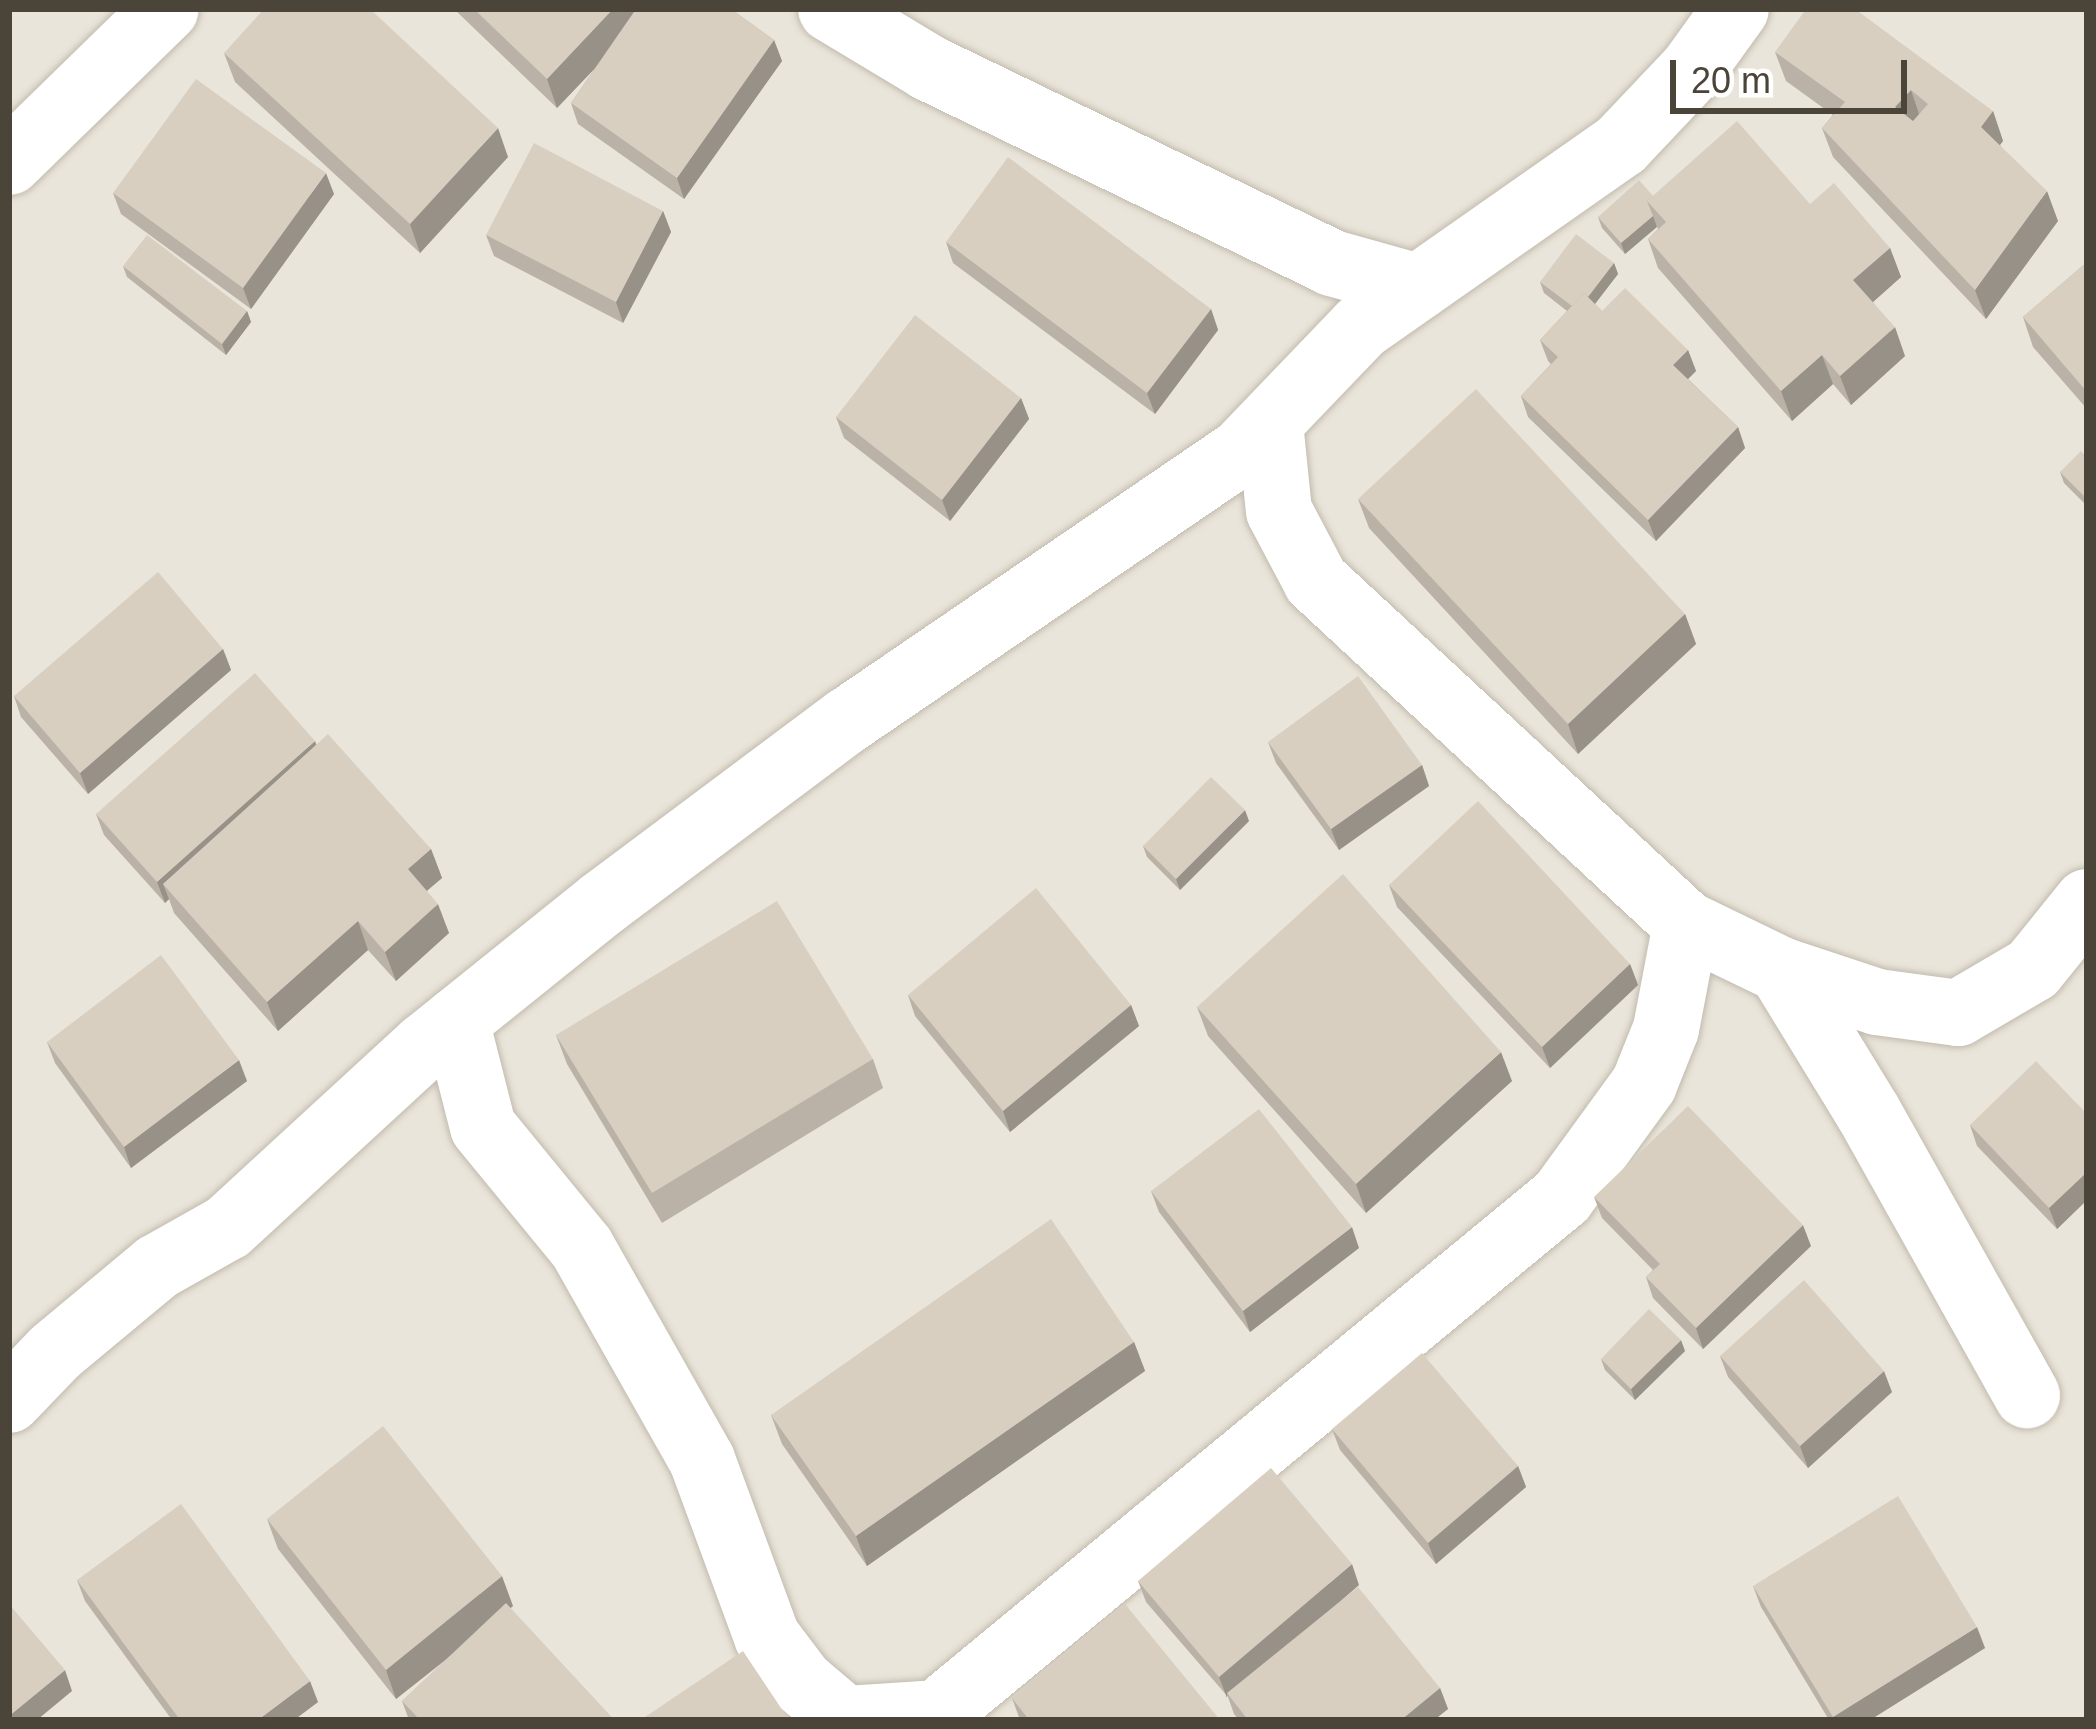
<!DOCTYPE html>
<html>
<head>
<meta charset="utf-8">
<style>
  body { margin:0 }
  #map { position:relative; width:2096px; height:1729px; overflow:hidden; background:#f6f3ec; font-family:Helvetica,sans-serif }
  div>[style] { position:absolute }
  .residential>* { inset:0; background:#eae5da }
  .roads { filter:drop-shadow(0 0 3px #c2bbae) drop-shadow(0 0 3px #c2bbae) }
  .minor>* { height:66px; margin:-33px; padding:0 33px; transform-origin:33px; border-radius:33px; background:#fff }
  .wall>* { inset:0; background:#bab2a6 }
  .shaded-wall>* { inset:0; background:#979187 }
  .building>* { inset:0; background:#d8cfc1 }
  span { translate:-50% -50%; white-space:nowrap; text-align:center; line-height:1.15; -webkit-text-stroke:12px #fff; paint-order:stroke }
  .frame { position:absolute; inset:0; border:12px solid #4b4439; pointer-events:none }
  .scale { position:absolute; left:1670px; top:60px; width:237px; height:54px; box-sizing:border-box; border:6px solid #4b4439; border-top:0; padding-left:15px; font-size:36px; line-height:42px; white-space:nowrap; color:#4b4439; -webkit-text-stroke:9px #fff; paint-order:stroke }
</style>
</head>
<body>
<div id="map">
  <div class="residential">
    <i style="clip-path:polygon(9px 9px,2087px 9px,2087px 1720px,9px 1720px)"></i>
  </div>
  <div class="roads">
    <div class="minor">
      <i style="left:831px;top:9px;width:114px;rotate:31deg"></i>
      <i style="left:929px;top:68px;width:448px;rotate:25.8deg"></i>
      <i style="left:1332px;top:263px;width:89px;rotate:15.6deg"></i>
      <i style="left:9px;top:162px;width:219px;rotate:-44.3deg"></i>
      <i style="left:1270px;top:423px;width:88px;rotate:84.2deg"></i>
      <i style="left:1279px;top:511px;width:79px;rotate:62.1deg"></i>
      <i style="left:1316px;top:581px;width:505px;rotate:42.83deg"></i>
      <i style="left:1686px;top:924px;width:106px;rotate:25.8deg"></i>
      <i style="left:1781px;top:970px;width:101px;rotate:18.4deg"></i>
      <i style="left:1877px;top:1002px;width:82px;rotate:7.7deg"></i>
      <i style="left:1958px;top:1013px;width:87px;rotate:-30.4deg"></i>
      <i style="left:2033px;top:969px;width:86px;rotate:-51.1deg"></i>
      <i style="left:1781px;top:970px;width:167px;rotate:58.5deg"></i>
      <i style="left:1868px;top:1112px;width:325px;rotate:60.7deg"></i>
      <i style="left:456px;top:1021px;width:109px;rotate:75.7deg"></i>
      <i style="left:483px;top:1127px;width:156px;rotate:50.7deg"></i>
      <i style="left:582px;top:1248px;width:244px;rotate:60.5deg"></i>
      <i style="left:702px;top:1460px;width:189px;rotate:69.8deg"></i>
      <i style="left:767px;top:1637px;width:56px;rotate:52.9deg"></i>
      <i style="left:801px;top:1682px;width:59px;rotate:40.2deg"></i>
      <i style="left:9px;top:1400px;width:66px;rotate:-46.2deg"></i>
      <i style="left:55px;top:1352px;width:133px;rotate:-39.8deg"></i>
      <i style="left:157px;top:1267px;width:81px;rotate:-29.4deg"></i>
      <i style="left:228px;top:1227px;width:268px;rotate:-42.6deg"></i>
      <i style="left:425px;top:1046px;width:228px;rotate:-38.8deg"></i>
      <i style="left:603px;top:903px;width:306px;rotate:-36.8deg"></i>
      <i style="left:848px;top:720px;width:477px;rotate:-34.3deg"></i>
      <i style="left:1242px;top:451px;width:172px;rotate:-46.2deg"></i>
      <i style="left:1361px;top:327px;width:317px;rotate:-35deg"></i>
      <i style="left:1621px;top:145px;width:103px;rotate:-46.6deg"></i>
      <i style="left:1692px;top:70px;width:75px;rotate:-54.2deg"></i>
      <i style="left:845px;top:1719px;width:92px;rotate:-3.7deg"></i>
      <i style="left:937px;top:1713px;width:810px;rotate:-39.54deg"></i>
      <i style="left:1562px;top:1197px;width:140px;rotate:-54deg"></i>
      <i style="left:1644px;top:1084px;width:59px;rotate:-68.2deg"></i>
      <i style="left:1666px;top:1029px;width:107px;rotate:-79.2deg"></i>
    </div>
  </div>
  <div class="wall">
    <i style="clip-path:polygon(454px 9px,731px 9px,774px 40px,782px 61px,684px 199px,578px 124px,571px 103px,595px 68px,557px 108px)"></i>
    <i style="clip-path:polygon(1775px 52px,1993px 111px,2003px 141px,2000px 145px,2058px 221px,1986px 319px,1833px 157px,1822px 128px,1833px 115px,1786px 81px)"></i>
    <i style="clip-path:polygon(224px 53px,508px 157px,420px 253px,235px 82px)"></i>
    <i style="clip-path:polygon(113px 193px,334px 194px,251px 309px,121px 214px)"></i>
    <i style="clip-path:polygon(1653px 196px,1810px 204px,1890px 248px,1901px 277px,1873px 302px,1905px 356px,1851px 405px,1833px 384px,1792px 421px,1658px 268px,1648px 239px,1658px 229px,1657px 226px,1625px 254px,1602px 228px,1598px 217px)"></i>
    <i style="clip-path:polygon(663px 211px,671px 232px,623px 323px,494px 256px,486px 235px)"></i>
    <i style="clip-path:polygon(946px 242px,1211px 309px,1218px 330px,1155px 414px,953px 263px)"></i>
    <i style="clip-path:polygon(2087px 262px,2087px 409px,2033px 347px,2023px 317px)"></i>
    <i style="clip-path:polygon(1614px 263px,1618px 274px,1595px 304px,1602px 311px,1688px 350px,1696px 371px,1688px 379px,1738px 427px,1745px 448px,1656px 541px,1528px 417px,1521px 396px,1551px 364px,1548px 361px,1540px 340px,1567px 311px,1544px 293px,1540px 282px)"></i>
    <i style="clip-path:polygon(123px 266px,247px 311px,251px 322px,226px 355px,127px 277px)"></i>
    <i style="clip-path:polygon(1021px 398px,1029px 419px,950px 521px,844px 438px,836px 417px)"></i>
    <i style="clip-path:polygon(2087px 457px,2087px 506px,2064px 483px,2060px 472px)"></i>
    <i style="clip-path:polygon(1358px 499px,1685px 614px,1696px 644px,1578px 754px,1369px 528px)"></i>
    <i style="clip-path:polygon(223px 649px,231px 670px,88px 794px,21px 717px,14px 696px)"></i>
    <i style="clip-path:polygon(1268px 742px,1422px 765px,1429px 786px,1339px 850px,1276px 763px)"></i>
    <i style="clip-path:polygon(316px 745px,431px 849px,442px 878px,427px 891px,449px 933px,396px 981px,368px 950px,278px 1031px,174px 913px,169px 899px,165px 903px,104px 835px,96px 814px)"></i>
    <i style="clip-path:polygon(1249px 821px,1180px 890px,1147px 857px,1143px 846px)"></i>
    <i style="clip-path:polygon(1389px 885px,1630px 964px,1638px 985px,1550px 1068px,1397px 907px)"></i>
    <i style="clip-path:polygon(908px 995px,1131px 1005px,1139px 1026px,1010px 1132px,915px 1016px)"></i>
    <i style="clip-path:polygon(1197px 1007px,1512px 1081px,1366px 1213px,1208px 1036px)"></i>
    <i style="clip-path:polygon(556px 1035px,873px 1059px,883px 1088px,662px 1223px,567px 1064px)"></i>
    <i style="clip-path:polygon(47px 1042px,247px 1081px,131px 1168px,55px 1063px)"></i>
    <i style="clip-path:polygon(2087px 1114px,2087px 1200px,2057px 1229px,1977px 1146px,1970px 1125px)"></i>
    <i style="clip-path:polygon(1151px 1191px,1359px 1248px,1250px 1332px,1159px 1212px)"></i>
    <i style="clip-path:polygon(1594px 1197px,1811px 1246px,1703px 1349px,1653px 1298px,1646px 1277px,1653px 1270px,1602px 1218px)"></i>
    <i style="clip-path:polygon(1134px 1342px,1145px 1371px,867px 1566px,782px 1444px,771px 1415px)"></i>
    <i style="clip-path:polygon(1685px 1351px,1635px 1400px,1605px 1370px,1601px 1359px)"></i>
    <i style="clip-path:polygon(1720px 1356px,1892px 1392px,1808px 1468px,1728px 1377px)"></i>
    <i style="clip-path:polygon(1332px 1429px,1518px 1466px,1526px 1487px,1436px 1564px,1340px 1450px)"></i>
    <i style="clip-path:polygon(267px 1519px,513px 1606px,510px 1608px,614px 1720px,409px 1720px,402px 1701px,447px 1659px,396px 1699px,278px 1549px)"></i>
    <i style="clip-path:polygon(77px 1580px,318px 1702px,294px 1720px,172px 1720px,85px 1601px)"></i>
    <i style="clip-path:polygon(1138px 1581px,1359px 1585px,1342px 1600px,1440px 1688px,1448px 1709px,1434px 1720px,1239px 1720px,1234px 1714px,1228px 1697px,1146px 1602px)"></i>
    <i style="clip-path:polygon(1753px 1586px,1985px 1648px,1870px 1720px,1829px 1720px,1761px 1607px)"></i>
    <i style="clip-path:polygon(1012px 1698px,1220px 1720px,1020px 1720px)"></i>
  </div>
  <div class="shaded-wall">
    <i style="clip-path:polygon(613px 9px,638px 9px,642px 19px,557px 108px,547px 79px)"></i>
    <i style="clip-path:polygon(774px 40px,782px 61px,684px 199px,677px 178px)"></i>
    <i style="clip-path:polygon(1911px 90px,1921px 120px,1906px 137px,1895px 107px)"></i>
    <i style="clip-path:polygon(1993px 111px,2003px 141px,1991px 156px,1981px 127px)"></i>
    <i style="clip-path:polygon(498px 128px,508px 157px,420px 253px,410px 224px)"></i>
    <i style="clip-path:polygon(326px 173px,334px 194px,251px 309px,243px 288px)"></i>
    <i style="clip-path:polygon(2047px 191px,2058px 221px,1986px 319px,1975px 290px)"></i>
    <i style="clip-path:polygon(663px 211px,671px 232px,623px 323px,616px 302px)"></i>
    <i style="clip-path:polygon(1653px 216px,1657px 227px,1625px 254px,1621px 243px)"></i>
    <i style="clip-path:polygon(1890px 248px,1901px 277px,1864px 310px,1853px 280px)"></i>
    <i style="clip-path:polygon(1614px 263px,1618px 274px,1581px 322px,1577px 311px)"></i>
    <i style="clip-path:polygon(1211px 309px,1218px 330px,1155px 414px,1147px 393px)"></i>
    <i style="clip-path:polygon(247px 311px,251px 322px,226px 355px,222px 344px)"></i>
    <i style="clip-path:polygon(1895px 327px,1905px 356px,1851px 405px,1840px 376px)"></i>
    <i style="clip-path:polygon(1688px 350px,1696px 371px,1681px 386px,1673px 365px)"></i>
    <i style="clip-path:polygon(1822px 355px,1833px 384px,1792px 421px,1781px 391px)"></i>
    <i style="clip-path:polygon(1021px 398px,1029px 419px,950px 521px,942px 500px)"></i>
    <i style="clip-path:polygon(1738px 427px,1745px 448px,1656px 541px,1648px 520px)"></i>
    <i style="clip-path:polygon(1685px 614px,1696px 644px,1578px 754px,1568px 724px)"></i>
    <i style="clip-path:polygon(223px 649px,231px 670px,88px 794px,80px 773px)"></i>
    <i style="clip-path:polygon(315px 741px,323px 762px,163px 884px,169px 899px,165px 903px,157px 882px)"></i>
    <i style="clip-path:polygon(1422px 765px,1429px 786px,1339px 850px,1331px 829px)"></i>
    <i style="clip-path:polygon(1245px 810px,1249px 821px,1180px 890px,1176px 879px)"></i>
    <i style="clip-path:polygon(431px 849px,442px 878px,418px 898px,408px 869px)"></i>
    <i style="clip-path:polygon(438px 904px,449px 933px,396px 981px,385px 952px)"></i>
    <i style="clip-path:polygon(358px 921px,368px 950px,278px 1031px,267px 1002px)"></i>
    <i style="clip-path:polygon(1630px 964px,1638px 985px,1550px 1068px,1542px 1047px)"></i>
    <i style="clip-path:polygon(1131px 1005px,1139px 1026px,1010px 1132px,1003px 1111px)"></i>
    <i style="clip-path:polygon(1501px 1052px,1512px 1081px,1366px 1213px,1356px 1184px)"></i>
    <i style="clip-path:polygon(239px 1060px,247px 1081px,131px 1168px,124px 1147px)"></i>
    <i style="clip-path:polygon(2087px 1172px,2087px 1200px,2057px 1229px,2049px 1208px)"></i>
    <i style="clip-path:polygon(1803px 1225px,1811px 1246px,1703px 1349px,1696px 1328px)"></i>
    <i style="clip-path:polygon(1352px 1227px,1359px 1248px,1250px 1332px,1243px 1311px)"></i>
    <i style="clip-path:polygon(1681px 1340px,1685px 1351px,1635px 1400px,1631px 1389px)"></i>
    <i style="clip-path:polygon(1134px 1342px,1145px 1371px,867px 1566px,856px 1536px)"></i>
    <i style="clip-path:polygon(1884px 1371px,1892px 1392px,1808px 1468px,1800px 1446px)"></i>
    <i style="clip-path:polygon(1518px 1466px,1526px 1487px,1436px 1564px,1428px 1543px)"></i>
    <i style="clip-path:polygon(1352px 1564px,1359px 1585px,1229px 1696px,1227px 1693px,1227px 1698px,1219px 1677px)"></i>
    <i style="clip-path:polygon(502px 1576px,513px 1606px,396px 1699px,386px 1670px)"></i>
    <i style="clip-path:polygon(1977px 1627px,1985px 1648px,1870px 1720px,1834px 1720px,1833px 1717px)"></i>
    <i style="clip-path:polygon(65px 1670px,72px 1691px,37px 1720px,9px 1720px,9px 1716px)"></i>
    <i style="clip-path:polygon(310px 1681px,318px 1702px,294px 1720px,258px 1720px)"></i>
    <i style="clip-path:polygon(1440px 1688px,1448px 1709px,1434px 1720px,1401px 1720px)"></i>
  </div>
  <div class="building">
    <i style="clip-path:polygon(264px 9px,370px 9px,498px 128px,410px 224px,224px 53px)"></i>
    <i style="clip-path:polygon(474px 9px,613px 9px,547px 79px)"></i>
    <i style="clip-path:polygon(636px 9px,731px 9px,774px 40px,677px 178px,571px 103px)"></i>
    <i style="clip-path:polygon(evenodd,1806px 9px,1855px 9px,1993px 111px,1981px 127px,2047px 191px,1975px 290px,1822px 128px,1845px 102px,1775px 52px,1806px 9px,1911px 90px,1928px 104px,1913px 121px,1895px 107px,1911px 90px)"></i>
    <i style="clip-path:polygon(196px 79px,326px 173px,243px 288px,113px 193px)"></i>
    <i style="clip-path:polygon(1737px 121px,1810px 204px,1834px 183px,1890px 248px,1853px 280px,1895px 327px,1840px 376px,1822px 355px,1781px 391px,1648px 239px,1666px 222px,1647px 201px)"></i>
    <i style="clip-path:polygon(534px 143px,663px 211px,616px 302px,486px 235px)"></i>
    <i style="clip-path:polygon(1008px 157px,1211px 309px,1147px 393px,946px 242px)"></i>
    <i style="clip-path:polygon(1639px 180px,1653px 196px,1647px 201px,1653px 216px,1621px 243px,1598px 217px)"></i>
    <i style="clip-path:polygon(1576px 234px,1614px 263px,1588px 297px,1584px 293px,1572px 306px,1540px 282px)"></i>
    <i style="clip-path:polygon(147px 235px,247px 311px,222px 344px,123px 266px)"></i>
    <i style="clip-path:polygon(2087px 262px,2087px 392px,2023px 317px)"></i>
    <i style="clip-path:polygon(1625px 288px,1688px 350px,1673px 365px,1738px 427px,1648px 520px,1521px 396px,1558px 357px,1540px 340px,1584px 293px,1602px 311px)"></i>
    <i style="clip-path:polygon(915px 315px,1021px 398px,942px 500px,836px 417px)"></i>
    <i style="clip-path:polygon(1476px 389px,1685px 614px,1568px 724px,1358px 499px)"></i>
    <i style="clip-path:polygon(2081px 451px,2087px 457px,2087px 499px,2060px 472px)"></i>
    <i style="clip-path:polygon(158px 572px,223px 649px,80px 773px,14px 696px)"></i>
    <i style="clip-path:polygon(255px 673px,315px 741px,157px 882px,96px 814px)"></i>
    <i style="clip-path:polygon(1358px 676px,1422px 765px,1331px 829px,1268px 742px)"></i>
    <i style="clip-path:polygon(328px 734px,431px 849px,408px 869px,438px 904px,385px 952px,358px 921px,267px 1002px,163px 884px)"></i>
    <i style="clip-path:polygon(1211px 777px,1245px 810px,1176px 879px,1143px 846px)"></i>
    <i style="clip-path:polygon(1478px 801px,1630px 964px,1542px 1047px,1389px 885px)"></i>
    <i style="clip-path:polygon(1343px 874px,1501px 1052px,1356px 1184px,1197px 1007px)"></i>
    <i style="clip-path:polygon(1036px 888px,1131px 1005px,1003px 1111px,908px 995px)"></i>
    <i style="clip-path:polygon(777px 901px,873px 1059px,652px 1193px,556px 1035px)"></i>
    <i style="clip-path:polygon(161px 955px,239px 1060px,124px 1147px,47px 1042px)"></i>
    <i style="clip-path:polygon(2036px 1061px,2087px 1114px,2087px 1172px,2049px 1208px,1970px 1125px)"></i>
    <i style="clip-path:polygon(1688px 1106px,1803px 1225px,1696px 1328px,1646px 1277px,1660px 1264px,1594px 1197px)"></i>
    <i style="clip-path:polygon(1259px 1109px,1352px 1227px,1243px 1311px,1151px 1191px)"></i>
    <i style="clip-path:polygon(1051px 1219px,1134px 1342px,856px 1536px,771px 1415px)"></i>
    <i style="clip-path:polygon(1804px 1280px,1884px 1371px,1800px 1446px,1720px 1356px)"></i>
    <i style="clip-path:polygon(1649px 1309px,1681px 1340px,1631px 1389px,1601px 1359px)"></i>
    <i style="clip-path:polygon(1422px 1353px,1518px 1466px,1428px 1543px,1332px 1429px)"></i>
    <i style="clip-path:polygon(383px 1426px,502px 1576px,386px 1670px,267px 1519px)"></i>
    <i style="clip-path:polygon(1271px 1468px,1352px 1564px,1219px 1677px,1138px 1581px)"></i>
    <i style="clip-path:polygon(1898px 1496px,1977px 1627px,1833px 1717px,1753px 1586px)"></i>
    <i style="clip-path:polygon(181px 1504px,310px 1681px,258px 1720px,180px 1720px,77px 1580px)"></i>
    <i style="clip-path:polygon(1358px 1587px,1440px 1688px,1401px 1720px,1248px 1720px,1227px 1693px)"></i>
    <i style="clip-path:polygon(506px 1603px,614px 1720px,420px 1720px,402px 1701px)"></i>
    <i style="clip-path:polygon(9px 1604px,65px 1670px,9px 1716px)"></i>
    <i style="clip-path:polygon(1125px 1604px,1220px 1720px,1029px 1720px,1012px 1698px)"></i>
    <i style="clip-path:polygon(743px 1651px,789px 1720px,642px 1719px)"></i>
  </div>
  <div class="frame"></div>
  <div class="scale">20 m</div>
</div>
</body>
</html>
